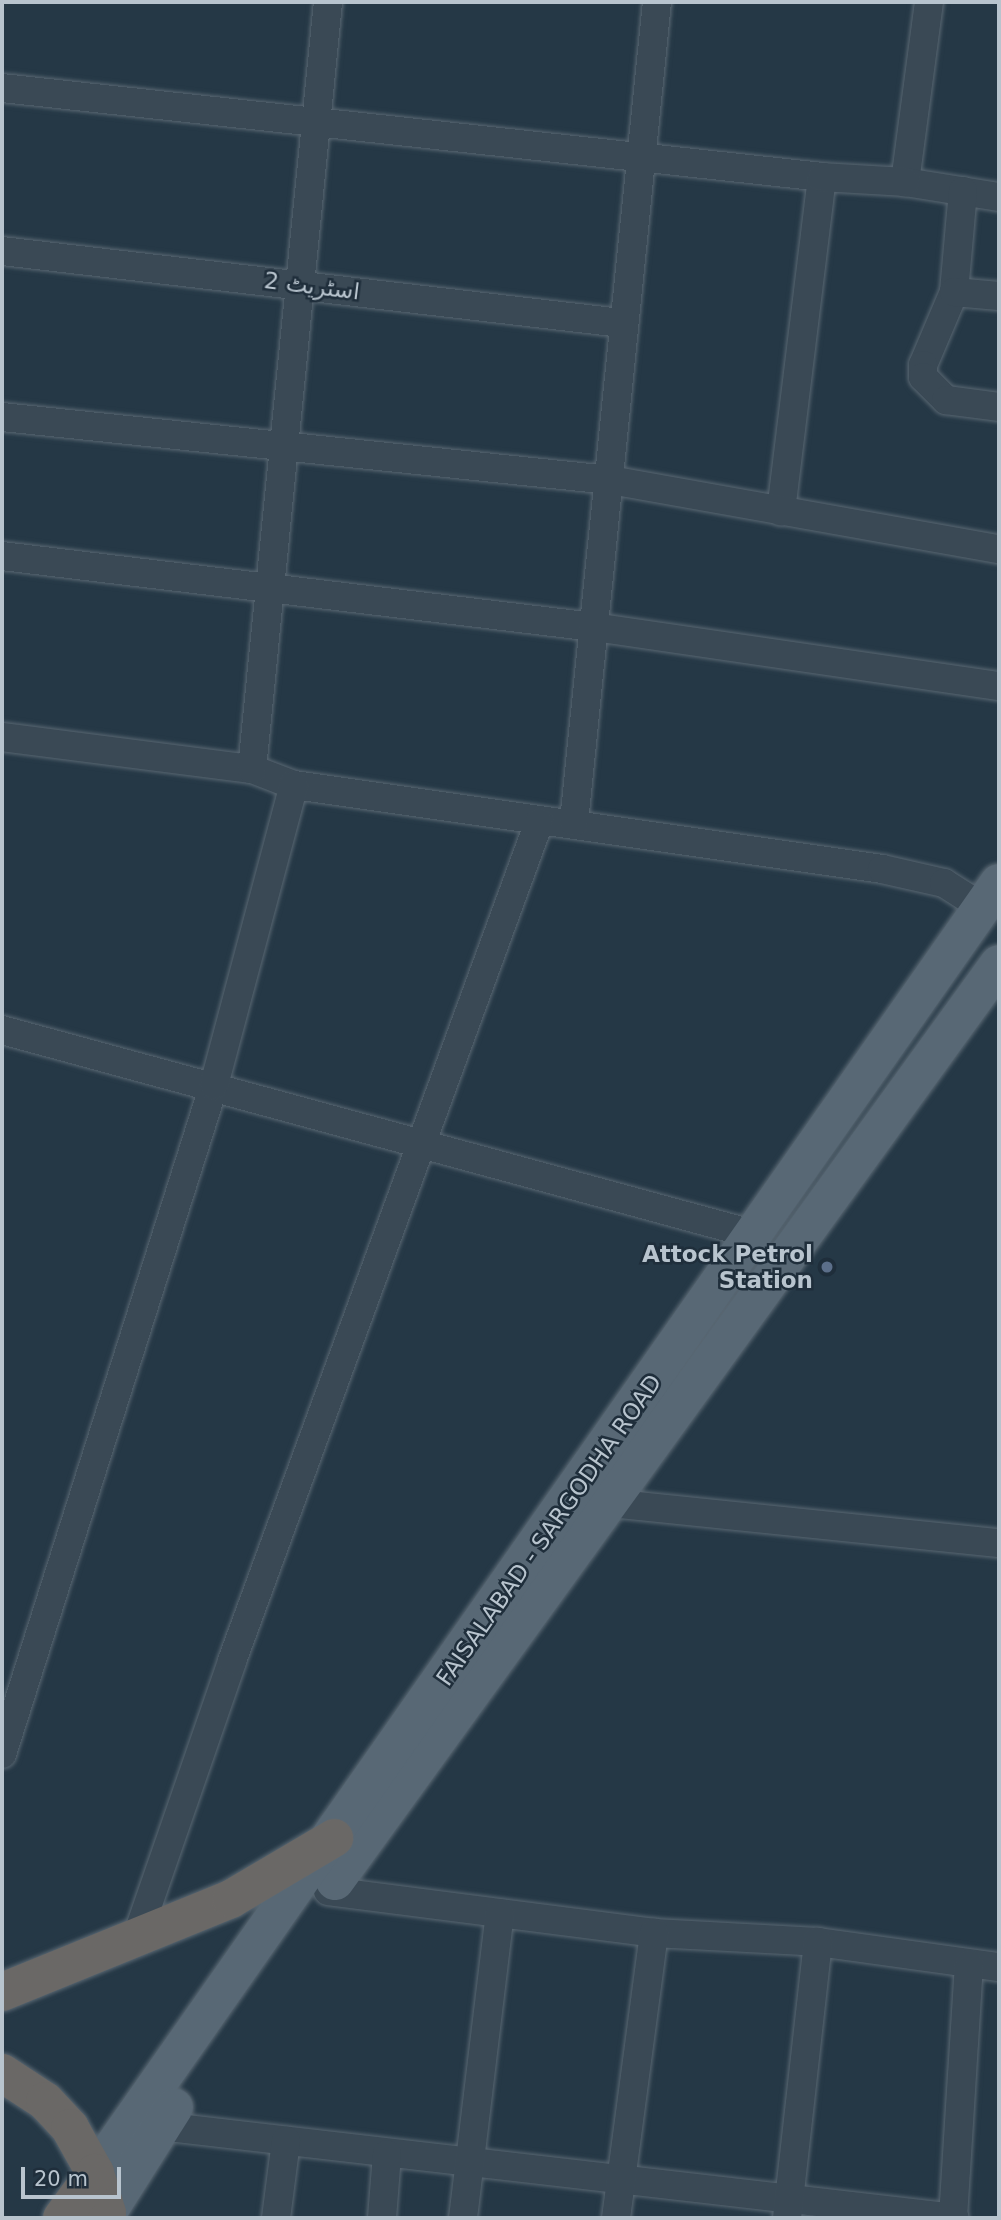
<!DOCTYPE html>
<html>
<head>
<meta charset="utf-8">
<style>
  body { margin:0 }
  #map { position:relative; width:1001px; height:2220px; overflow:hidden; background:#253846; font-family:"DejaVu Sans","Noto Sans Arabic",sans-serif }
  div>[style] { position:absolute }
  .roads { filter:drop-shadow(0 0 2px #596772) drop-shadow(0 0 2px #596772) }
  .minor>* { height:28px; margin:-14px; padding:0 14px; transform-origin:14px; border-radius:14px; background:#3a4955 }
  .primary>* { height:38px; margin:-19px; padding:0 19px; transform-origin:19px; border-radius:19px; background:#586875 }
  .trunk>* { height:38px; margin:-19px; padding:0 19px; transform-origin:19px; border-radius:19px; background:#6a6866 }
  .dots>* { width:19px; height:19px; translate:-50% -50%; box-sizing:border-box; border:4px solid #1f2e3b; border-radius:50% }
  span { translate:-50% -50%; white-space:nowrap; text-align:center; line-height:1.15; -webkit-text-stroke:5px #1f2e3b; paint-order:stroke }
  .street-label { font-size:23px; color:#b8c4ce }
  .poi-label { font-size:23px; color:#b8c4ce; font-weight:700 }
  .right { translate:-100% -50%; text-align:right }
  .frame { position:absolute; inset:0; border:4px solid #b8c4ce; pointer-events:none }
  .scale { position:absolute; left:21px; top:2167px; width:100px; height:32px; box-sizing:border-box; border:4px solid #b8c4ce; border-top:0; padding-left:9px; font-size:21px; line-height:24px; white-space:nowrap; color:#b8c4ce; -webkit-text-stroke:5px #1f2e3b; paint-order:stroke }
</style>
</head>
<body>
<div id="map">
  <div class="roads">
    <div class="minor">
      <i style="left:929px;top:2px;width:182px;rotate:97.6deg"></i>
      <i style="left:905px;top:182px;width:95px;rotate:9.1deg"></i>
      <i style="left:2px;top:88px;width:825px;rotate:6.19deg"></i>
      <i style="left:822px;top:177px;width:337px;rotate:97deg"></i>
      <i style="left:822px;top:177px;width:83px;rotate:3.4deg"></i>
      <i style="left:963px;top:191px;width:101px;rotate:95.1deg"></i>
      <i style="left:954px;top:292px;width:79px;rotate:113deg"></i>
      <i style="left:923px;top:365px;width:12px;rotate:90deg"></i>
      <i style="left:923px;top:377px;width:33px;rotate:45deg"></i>
      <i style="left:946px;top:400px;width:53px;rotate:7.5deg"></i>
      <i style="left:2px;top:251px;width:623px;rotate:6.63deg"></i>
      <i style="left:954px;top:292px;width:45px;rotate:5.1deg"></i>
      <i style="left:2px;top:417px;width:611px;rotate:5.92deg"></i>
      <i style="left:610px;top:480px;width:395px;rotate:10.1deg"></i>
      <i style="left:2px;top:556px;width:596px;rotate:6.84deg"></i>
      <i style="left:594px;top:627px;width:409px;rotate:8.3deg"></i>
      <i style="left:2px;top:737px;width:252px;rotate:7.3deg"></i>
      <i style="left:252px;top:769px;width:45px;rotate:20.9deg"></i>
      <i style="left:294px;top:785px;width:594px;rotate:8.13deg"></i>
      <i style="left:882px;top:869px;width:64px;rotate:12.7deg"></i>
      <i style="left:944px;top:883px;width:45px;rotate:32.3deg"></i>
      <i style="left:252px;top:769px;width:771px;rotate:-84.34deg"></i>
      <i style="left:574px;top:822px;width:824px;rotate:-84.22deg"></i>
      <i style="left:2px;top:1030px;width:781px;rotate:15.21deg"></i>
      <i style="left:610px;top:1503px;width:391px;rotate:5.9deg"></i>
      <i style="left:2px;top:1754px;width:702px;rotate:-72.42deg"></i>
      <i style="left:214px;top:1085px;width:310px;rotate:-75.1deg"></i>
      <i style="left:328px;top:1891px;width:329px;rotate:7.3deg"></i>
      <i style="left:654px;top:1933px;width:164px;rotate:3.1deg"></i>
      <i style="left:818px;top:1942px;width:183px;rotate:7.9deg"></i>
      <i style="left:136px;top:1939px;width:294px;rotate:-70.9deg"></i>
      <i style="left:232px;top:1661px;width:893px;rotate:-69.9deg"></i>
      <i style="left:160px;top:2126px;width:800px;rotate:6.6deg"></i>
      <i style="left:276px;top:2218px;width:78px;rotate:-82.6deg"></i>
      <i style="left:382px;top:2218px;width:64px;rotate:-85.5deg"></i>
      <i style="left:463px;top:2218px;width:307px;rotate:-83.1deg"></i>
      <i style="left:616px;top:2218px;width:288px;rotate:-82.4deg"></i>
      <i style="left:787px;top:2218px;width:278px;rotate:-83.6deg"></i>
      <i style="left:953px;top:2218px;width:254px;rotate:-86.4deg"></i>
    </div>
    <div class="primary">
      <i style="left:335px;top:1881px;width:1132px;rotate:-54.09deg"></i>
      <i style="left:95px;top:2173px;width:1575px;rotate:-54.98deg"></i>
      <i style="left:107px;top:2213px;width:125px;rotate:-57.7deg"></i>
    </div>
    <div class="trunk">
      <i style="left:2px;top:1992px;width:247px;rotate:-22.1deg"></i>
      <i style="left:231px;top:1899px;width:120px;rotate:-30.6deg"></i>
      <i style="left:2px;top:2073px;width:51px;rotate:33.1deg"></i>
      <i style="left:45px;top:2101px;width:37px;rotate:47deg"></i>
      <i style="left:70px;top:2128px;width:51px;rotate:60.9deg"></i>
      <i style="left:95px;top:2173px;width:42px;rotate:73.3deg"></i>
      <i style="left:107px;top:2213px;width:6px;rotate:121deg"></i>
      <i style="left:62px;top:2218px;width:56px;rotate:-53.7deg"></i>
    </div>
  </div>
  <div class="dots">
    <i style="left:827px;top:1267px;background:#5c6f8a"></i>
  </div>
  <div class="street-label">
    <span style="left:312px;top:286px;rotate:7deg">اسٹریٹ 2</span>
    <span style="left:549px;top:1530px;rotate:-55deg">FAISALABAD - SARGODHA ROAD</span>
  </div>
  <div class="poi-label">
    <span class="right" style="left:813px;top:1267px">Attock Petrol<br>Station</span>
  </div>
  <div class="frame"></div>
  <div class="scale">20 m</div>
</div>
</body>
</html>
